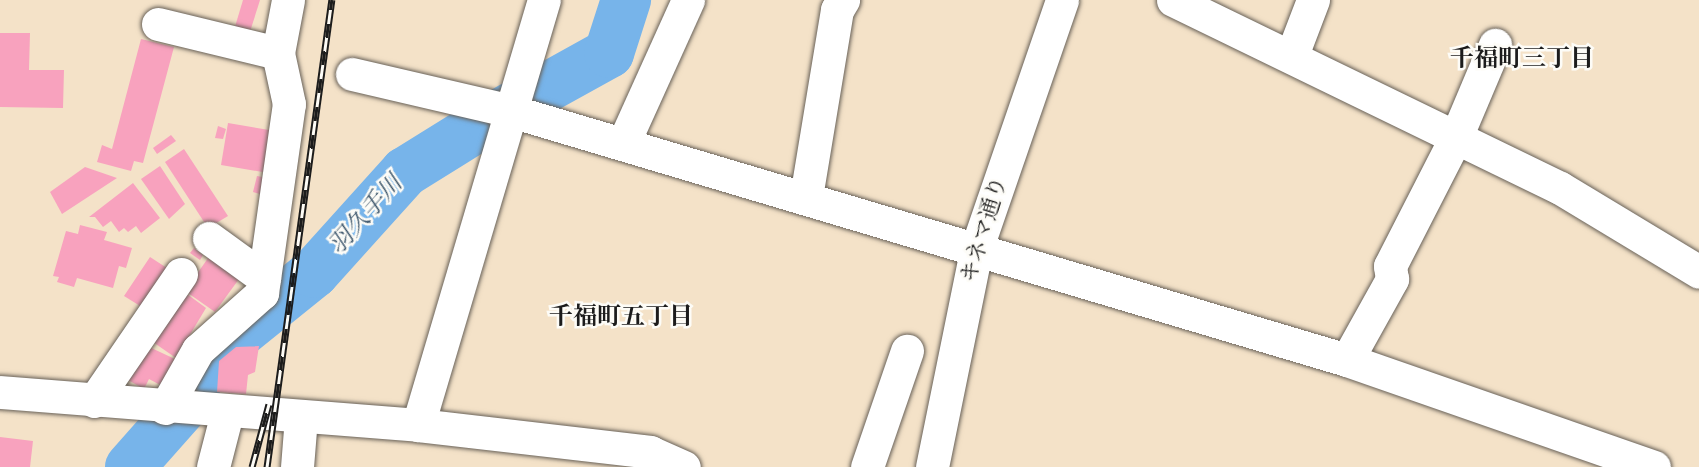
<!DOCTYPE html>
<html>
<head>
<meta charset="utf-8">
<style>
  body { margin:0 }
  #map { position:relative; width:1699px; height:467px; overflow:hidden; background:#f4e2c8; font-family:Vollkorn,"Noto Serif JP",serif }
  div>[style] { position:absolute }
  .river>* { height:50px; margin:-25px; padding:0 25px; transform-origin:25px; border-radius:25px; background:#77b4ea }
  .building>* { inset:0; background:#f8a2be }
  .roads { filter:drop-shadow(0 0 2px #686158) drop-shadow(0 0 2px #686158) }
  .minor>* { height:33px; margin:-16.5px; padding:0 16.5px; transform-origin:16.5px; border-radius:16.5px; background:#fff }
  .rail>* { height:7px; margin-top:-3.5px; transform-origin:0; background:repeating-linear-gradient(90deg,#fdfcf7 0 14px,#1c1c1c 0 28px); box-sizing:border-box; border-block:2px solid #1c1c1c }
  span { translate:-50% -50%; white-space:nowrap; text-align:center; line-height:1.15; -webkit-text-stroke:5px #fdfcf7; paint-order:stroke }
  .street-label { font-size:22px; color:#1c1c1c }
  .neighbourhood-label { font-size:24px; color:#1c1c1c; font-weight:700 }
  .water-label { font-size:24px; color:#40596e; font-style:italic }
</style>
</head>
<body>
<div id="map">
  <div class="river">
    <i style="left:130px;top:467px;width:92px;rotate:-48.5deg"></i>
    <i style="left:191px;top:398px;width:40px;rotate:-69deg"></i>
    <i style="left:205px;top:361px;width:140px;rotate:-38.9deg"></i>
    <i style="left:314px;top:273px;width:136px;rotate:-48deg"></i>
    <i style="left:405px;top:172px;width:100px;rotate:-31.9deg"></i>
    <i style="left:490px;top:119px;width:136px;rotate:-29deg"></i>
    <i style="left:609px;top:53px;width:56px;rotate:-72.2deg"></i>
  </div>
  <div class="building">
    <i style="clip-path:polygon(243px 0,260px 0,249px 35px,234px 30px)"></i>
    <i style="clip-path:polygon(0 33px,30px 33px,29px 70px,64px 70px,63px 108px,0 107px)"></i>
    <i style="clip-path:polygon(141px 39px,174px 47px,143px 163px,134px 161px,131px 171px,97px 162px,102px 145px,112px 149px)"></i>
    <i style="clip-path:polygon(228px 123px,275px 131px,268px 173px,221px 165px)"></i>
    <i style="clip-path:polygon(218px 126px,226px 129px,223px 139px,215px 138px)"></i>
    <i style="clip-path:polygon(171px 135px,176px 141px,157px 154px,153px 148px)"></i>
    <i style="clip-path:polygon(184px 149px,228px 216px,208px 228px,165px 162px)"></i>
    <i style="clip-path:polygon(160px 166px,185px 204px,169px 219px,141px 179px)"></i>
    <i style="clip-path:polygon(85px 167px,117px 178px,62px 214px,50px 192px)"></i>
    <i style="clip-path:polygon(257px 176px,267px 178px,263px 195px,253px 192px)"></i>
    <i style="clip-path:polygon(133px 183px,160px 218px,141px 233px,136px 226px,128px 232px,124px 228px,119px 232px,111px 221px,103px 227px,95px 217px,89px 217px)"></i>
    <i style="clip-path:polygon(80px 225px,107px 232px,104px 240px,132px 248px,126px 268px,119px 266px,113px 288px,77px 278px,74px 287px,57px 282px,59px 277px,53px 276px,66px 231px,78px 234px)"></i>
    <i style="clip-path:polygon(194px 248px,203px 255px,200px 260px,190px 253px)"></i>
    <i style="clip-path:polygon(213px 251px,239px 279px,215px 312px,185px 291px)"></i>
    <i style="clip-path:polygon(150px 257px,170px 270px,145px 309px,124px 296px)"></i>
    <i style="clip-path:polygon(183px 291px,206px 308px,176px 358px,150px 340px)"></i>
    <i style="clip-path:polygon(145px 345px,177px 360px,164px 387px,149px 379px,144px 389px,128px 380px)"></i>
    <i style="clip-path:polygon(259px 346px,255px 372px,248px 375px,246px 394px,217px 392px,219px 361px,236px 347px)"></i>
    <i style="clip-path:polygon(0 437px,33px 441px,30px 467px,0 467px)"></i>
  </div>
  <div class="roads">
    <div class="minor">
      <i style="left:1173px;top:0;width:430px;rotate:25.9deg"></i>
      <i style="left:1560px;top:188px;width:162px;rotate:31.1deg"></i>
      <i style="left:158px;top:24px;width:123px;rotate:13.6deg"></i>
      <i style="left:278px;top:53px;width:54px;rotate:-79.3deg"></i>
      <i style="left:1292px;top:55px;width:59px;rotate:-69.1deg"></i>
      <i style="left:352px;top:74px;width:163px;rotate:13.1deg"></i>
      <i style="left:511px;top:111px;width:872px;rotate:16.59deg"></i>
      <i style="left:1347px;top:360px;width:325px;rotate:19.2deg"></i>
      <i style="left:623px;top:144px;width:158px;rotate:-65.7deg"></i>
      <i style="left:806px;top:197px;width:190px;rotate:-80.6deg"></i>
      <i style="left:837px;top:10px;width:12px;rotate:-59deg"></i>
      <i style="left:209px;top:238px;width:68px;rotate:36deg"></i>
      <i style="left:1347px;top:360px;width:93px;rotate:-60.9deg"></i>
      <i style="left:1392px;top:279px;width:13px;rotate:-99deg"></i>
      <i style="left:1390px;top:266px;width:147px;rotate:-62.9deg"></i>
      <i style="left:1457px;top:135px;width:98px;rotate:-67.1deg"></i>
      <i style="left:0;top:392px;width:419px;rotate:4.5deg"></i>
      <i style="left:418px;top:425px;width:234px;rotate:6.6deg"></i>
      <i style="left:650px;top:452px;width:37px;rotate:24deg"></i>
      <i style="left:94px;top:401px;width:154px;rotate:-55.6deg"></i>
      <i style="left:165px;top:408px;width:67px;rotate:-60.4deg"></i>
      <i style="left:198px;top:350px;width:86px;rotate:-41.7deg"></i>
      <i style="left:262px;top:293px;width:191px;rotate:-81.9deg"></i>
      <i style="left:289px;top:104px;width:52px;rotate:-102.2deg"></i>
      <i style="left:418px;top:425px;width:443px;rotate:-73.5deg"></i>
      <i style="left:213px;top:467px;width:56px;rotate:-75.5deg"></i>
      <i style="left:297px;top:467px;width:50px;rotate:-85.4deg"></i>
      <i style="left:867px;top:467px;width:123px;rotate:-71deg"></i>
      <i style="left:932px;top:467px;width:221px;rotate:-78.5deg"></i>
      <i style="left:976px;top:250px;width:264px;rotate:-71deg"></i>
    </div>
  </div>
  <div class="rail">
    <i style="left:252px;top:467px;width:65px;rotate:-74.9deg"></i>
    <i style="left:267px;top:467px;width:472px;rotate:-82.1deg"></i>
  </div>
  <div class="street-label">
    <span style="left:985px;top:230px;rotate:-73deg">キネマ通り</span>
  </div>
  <div class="neighbourhood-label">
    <span style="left:1522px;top:61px">千福町三丁目</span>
    <span style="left:621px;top:319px">千福町五丁目</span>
  </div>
  <div class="water-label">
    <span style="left:367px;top:216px;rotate:-48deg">羽久手川</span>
  </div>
</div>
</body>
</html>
